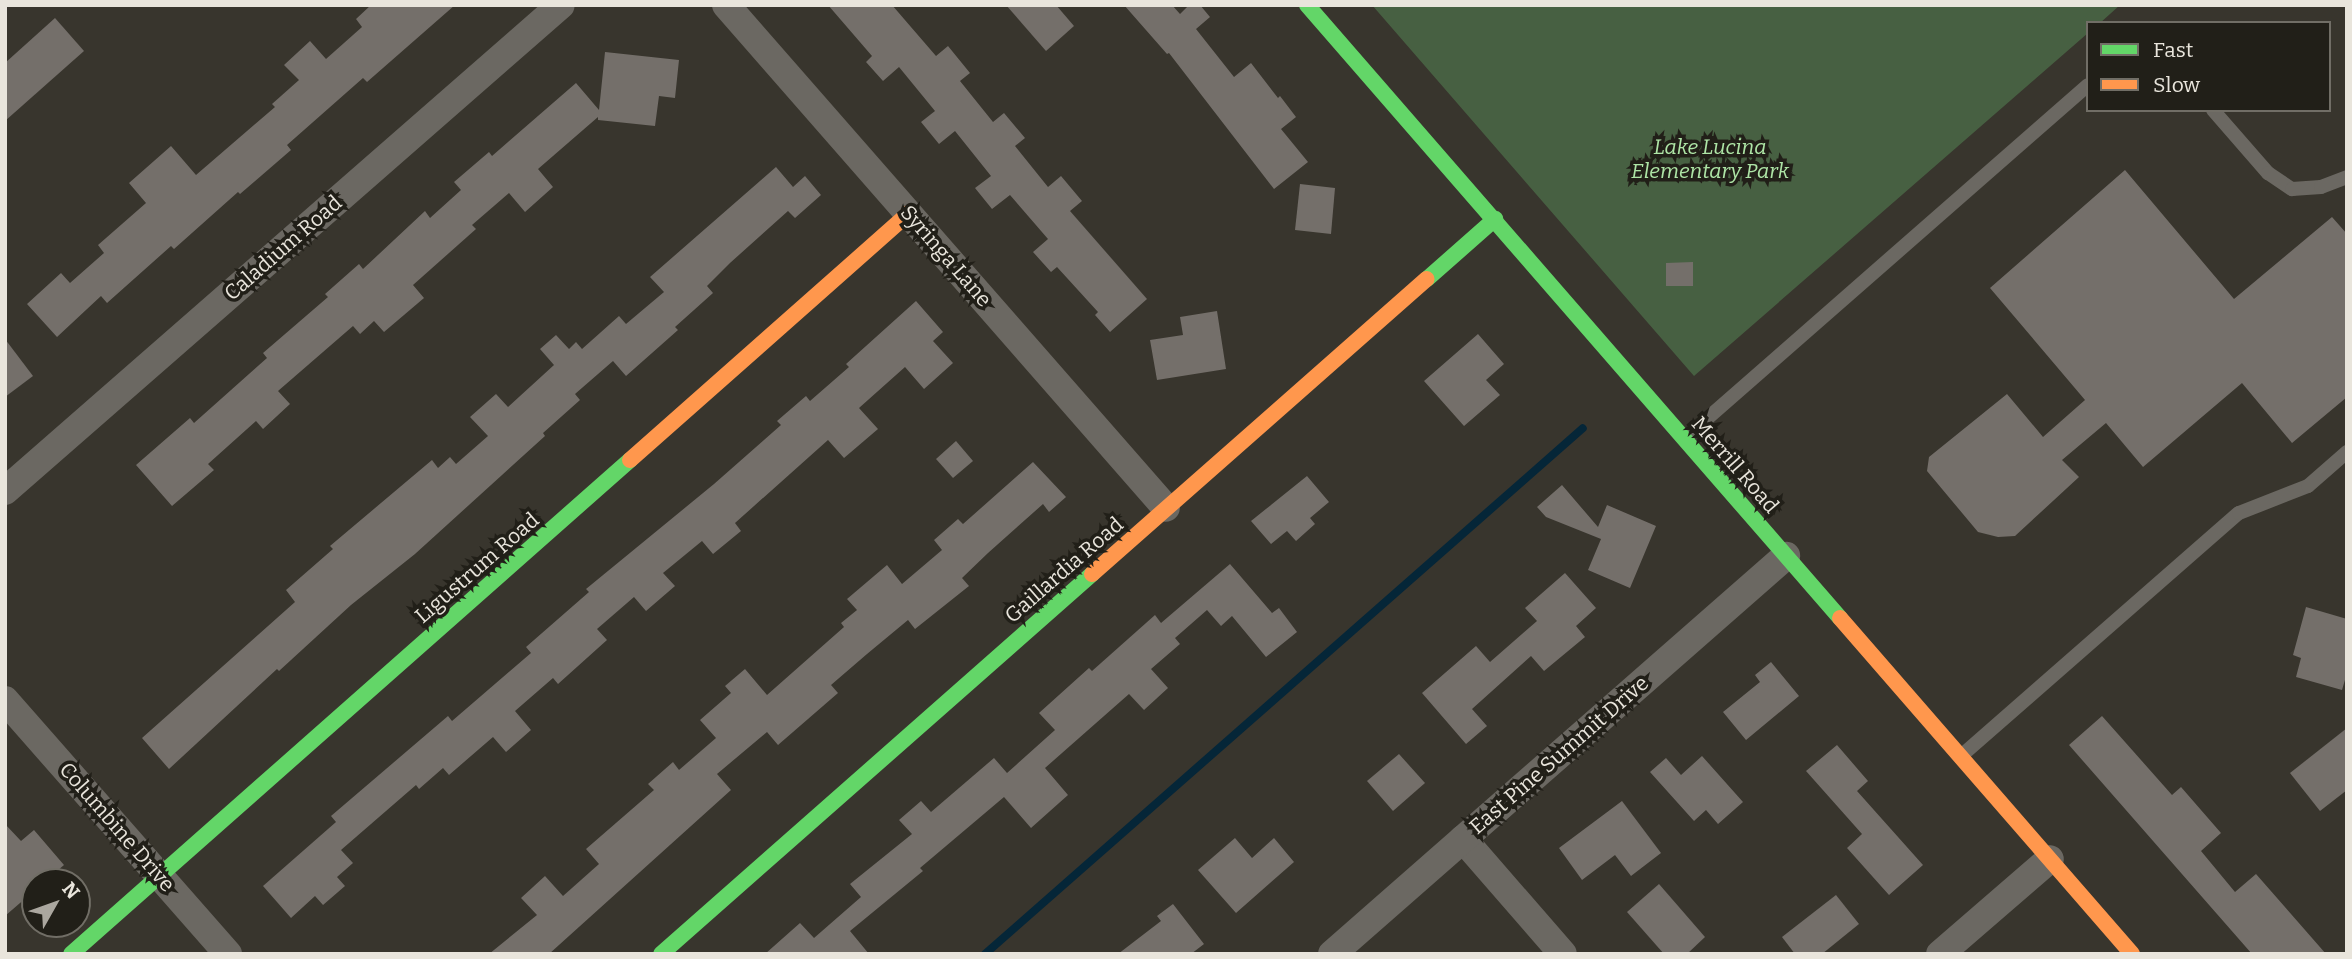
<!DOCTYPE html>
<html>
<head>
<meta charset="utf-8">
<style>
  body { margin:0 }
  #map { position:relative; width:2352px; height:959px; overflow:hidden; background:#38352d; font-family:Bitter,serif }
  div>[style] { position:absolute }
  .green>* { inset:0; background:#476042 }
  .stream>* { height:8px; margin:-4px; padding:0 4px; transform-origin:4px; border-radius:4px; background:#052638 }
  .building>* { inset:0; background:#746f6a }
  .lane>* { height:14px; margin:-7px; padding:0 7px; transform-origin:7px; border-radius:7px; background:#6b6862 }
  .street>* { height:28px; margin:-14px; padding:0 14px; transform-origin:14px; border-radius:14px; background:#6b6862 }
  .fast>* { height:16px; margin:-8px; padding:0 8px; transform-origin:8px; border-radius:8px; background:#63d668 }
  .slow>* { height:16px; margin:-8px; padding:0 8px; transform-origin:8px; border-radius:8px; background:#ff974d }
  span { translate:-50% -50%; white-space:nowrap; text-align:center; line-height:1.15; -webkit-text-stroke:7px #211f18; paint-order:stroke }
  .park-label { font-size:21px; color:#aee5a6; font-style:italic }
  .street-label { font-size:21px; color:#e9e5dc }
  .frame { position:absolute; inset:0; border:7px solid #e9e5dc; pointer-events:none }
  .legend { position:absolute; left:2086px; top:21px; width:245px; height:91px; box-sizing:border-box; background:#211f18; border:2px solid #716e66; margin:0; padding:9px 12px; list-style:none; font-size:21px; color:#e9e5dc }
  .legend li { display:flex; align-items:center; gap:14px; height:35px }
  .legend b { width:35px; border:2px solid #716e66 }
  .north { position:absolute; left:21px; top:868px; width:70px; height:70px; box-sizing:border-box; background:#211f18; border:2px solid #716e66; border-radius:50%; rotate:50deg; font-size:19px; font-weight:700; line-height:28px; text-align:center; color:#e9e5dc }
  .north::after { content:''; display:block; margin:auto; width:24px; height:32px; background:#aba79f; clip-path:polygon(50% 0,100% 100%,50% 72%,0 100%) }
</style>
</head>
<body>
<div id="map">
  <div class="green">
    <i style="clip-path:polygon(1372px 5px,2120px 5px,2100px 23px,2088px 23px,2088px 33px,1694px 376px)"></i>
  </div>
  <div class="stream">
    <i style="left:985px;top:954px;width:796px;rotate:-41.33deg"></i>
  </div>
  <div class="building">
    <i style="clip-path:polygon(371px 5px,455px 5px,367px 82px,363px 78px,287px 145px,291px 150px,240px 194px,238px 192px,174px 249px,171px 246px,107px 303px,101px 296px,57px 337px,27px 304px,61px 273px,70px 283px,104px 253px,98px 245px,146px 203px,129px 183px,171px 146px,196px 175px,275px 107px,272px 104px,299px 80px,284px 65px,310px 41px,326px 59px,362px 27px,356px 19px)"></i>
    <i style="clip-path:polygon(828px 5px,892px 5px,936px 56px,948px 46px,970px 73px,960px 81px,993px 122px,1004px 113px,1025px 138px,1015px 146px,1048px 187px,1061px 176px,1082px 201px,1070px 211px,1147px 299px,1110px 332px,1095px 315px,1098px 312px,1057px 267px,1051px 272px,1033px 252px,1048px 239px,1010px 195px,992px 209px,975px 188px,991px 176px,955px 131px,939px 144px,921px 122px,935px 111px,899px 67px,883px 81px,866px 62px,872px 56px)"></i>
    <i style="clip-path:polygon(1006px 5px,1056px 5px,1074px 26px,1046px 51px)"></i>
    <i style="clip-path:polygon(1124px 5px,1172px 5px,1180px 14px,1189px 5px,1200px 5px,1210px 17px,1196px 29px,1234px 77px,1251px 63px,1278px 98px,1280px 96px,1296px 117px,1281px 129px,1308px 162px,1274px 189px,1169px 53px,1167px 54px)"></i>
    <i style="clip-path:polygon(55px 18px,84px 51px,5px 121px,5px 63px)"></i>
    <i style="clip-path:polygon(605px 52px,679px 60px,675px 98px,659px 96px,655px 126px,598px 120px,598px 117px,538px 169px,553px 187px,525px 212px,509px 193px,472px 225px,476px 229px,413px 285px,424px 298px,384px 332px,374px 321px,360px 334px,353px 326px,278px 391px,290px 404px,263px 429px,256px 421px,208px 464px,214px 470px,172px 506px,136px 465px,190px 418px,194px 423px,267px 358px,263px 353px,328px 297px,325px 294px,359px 264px,363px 269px,425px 211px,430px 218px,461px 190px,454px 182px,489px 152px,492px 156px,576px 83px,599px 110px)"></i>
    <i style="clip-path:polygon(776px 167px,793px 187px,805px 176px,821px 195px,795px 218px,788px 211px,730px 263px,707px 286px,713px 293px,675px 327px,678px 330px,626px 376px,613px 361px,575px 394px,580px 400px,543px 433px,545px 436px,415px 554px,351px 605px,279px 671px,277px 669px,169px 769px,142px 738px,295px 602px,286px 590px,333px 549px,330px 546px,432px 460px,438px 468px,450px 457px,456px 464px,488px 436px,470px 417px,496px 394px,508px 407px,554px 365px,540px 349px,556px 335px,569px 349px,576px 342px,582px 349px,619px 316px,626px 324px,664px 292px,650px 277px)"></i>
    <i style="clip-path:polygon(2125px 170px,2234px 299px,2332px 217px,2347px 234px,2347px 397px,2292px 443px,2242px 383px,2143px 467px,2106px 423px,2062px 460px,2079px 477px,2015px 536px,1998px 537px,1978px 532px,1927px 471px,1929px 457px,2007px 394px,2043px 437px,2085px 400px,1990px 288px)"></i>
    <i style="clip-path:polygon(1300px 184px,1335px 188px,1331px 234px,1295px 230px)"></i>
    <i style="clip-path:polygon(1693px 262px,1693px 286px,1666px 286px,1666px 263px)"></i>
    <i style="clip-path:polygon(916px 301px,943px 332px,933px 341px,953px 363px,924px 389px,905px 367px,859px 408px,878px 429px,844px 458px,828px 440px,735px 523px,741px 531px,713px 554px,702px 541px,663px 573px,675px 586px,646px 611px,634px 597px,597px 629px,607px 640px,558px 684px,553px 678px,515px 711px,531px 730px,506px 752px,493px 737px,449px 775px,443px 768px,419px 789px,416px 785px,341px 850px,353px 863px,337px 877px,345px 886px,323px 905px,315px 896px,291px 918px,263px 886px,336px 822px,331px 816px,448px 716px,452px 721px,531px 653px,526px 647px,589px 592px,586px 589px,714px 484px,781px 425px,777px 421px,806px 396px,810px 401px,849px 367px,846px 364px)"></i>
    <i style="clip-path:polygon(1217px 311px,1226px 369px,1157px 380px,1150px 340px,1183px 335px,1180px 317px)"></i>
    <i style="clip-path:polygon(1478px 334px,1504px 364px,1486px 380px,1500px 395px,1464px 426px,1424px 381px)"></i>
    <i style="clip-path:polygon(5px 339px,33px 376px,5px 397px)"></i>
    <i style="clip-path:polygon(956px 441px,973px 461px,953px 478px,936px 459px)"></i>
    <i style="clip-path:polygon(1033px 462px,1066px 497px,1049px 512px,1043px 504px,988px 553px,962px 578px,969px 586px,915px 629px,908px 620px,867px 654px,831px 685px,838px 693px,778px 745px,767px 732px,717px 774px,731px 790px,549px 954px,489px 954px,537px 915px,521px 898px,545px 876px,563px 896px,599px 864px,586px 849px,654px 790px,648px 784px,673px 762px,679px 770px,716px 738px,700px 720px,731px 693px,725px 686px,745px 669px,767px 695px,844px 627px,841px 623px,857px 610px,847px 599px,887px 565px,902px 584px,942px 550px,934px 540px,958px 519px,963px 524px)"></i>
    <i style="clip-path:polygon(1307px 476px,1329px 502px,1310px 518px,1315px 524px,1296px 541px,1287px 531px,1271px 544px,1251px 521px)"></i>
    <i style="clip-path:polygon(1562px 485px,1598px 527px,1607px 505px,1656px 526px,1630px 588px,1588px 570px,1601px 539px,1546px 517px,1537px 507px)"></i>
    <i style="clip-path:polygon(1230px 564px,1272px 613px,1279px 608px,1297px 632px,1266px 657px,1232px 616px,1221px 626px,1207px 610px,1175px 638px,1180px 644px,1151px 669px,1168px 688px,1144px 710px,1129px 694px,1045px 768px,1068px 795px,1031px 828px,1004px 797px,920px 868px,923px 871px,850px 931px,869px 954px,765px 954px,800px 923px,814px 938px,861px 897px,850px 884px,912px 834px,899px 820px,921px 801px,931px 812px,994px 758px,1007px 773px,1055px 730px,1039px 713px,1089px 668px,1092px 671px,1155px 615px,1161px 623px)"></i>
    <i style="clip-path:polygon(1565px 573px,1596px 608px,1576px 626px,1585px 637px,1544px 671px,1531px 656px,1472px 709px,1487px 726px,1466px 744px,1422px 693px,1476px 646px,1490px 662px,1537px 621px,1525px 608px)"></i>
    <i style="clip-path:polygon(2306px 607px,2347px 619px,2347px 673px,2342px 690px,2296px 677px,2301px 658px,2293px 655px)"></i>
    <i style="clip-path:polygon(1771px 662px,1799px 696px,1746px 740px,1723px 712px,1760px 682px,1755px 675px)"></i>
    <i style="clip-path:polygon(2102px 716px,2172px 795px,2181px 787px,2221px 833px,2201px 851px,2235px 892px,2256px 874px,2326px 954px,2252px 954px,2069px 745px)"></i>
    <i style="clip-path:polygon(2347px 728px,2347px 790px,2320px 811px,2290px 773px)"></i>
    <i style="clip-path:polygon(1837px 745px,1868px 781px,1857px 791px,1923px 865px,1889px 895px,1847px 848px,1862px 834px,1806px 771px)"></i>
    <i style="clip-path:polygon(1399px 754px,1425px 783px,1393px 811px,1367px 781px)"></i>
    <i style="clip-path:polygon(1702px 756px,1743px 802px,1718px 824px,1706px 810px,1694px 821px,1650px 772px,1666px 758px,1681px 775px)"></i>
    <i style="clip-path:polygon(1622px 801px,1661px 853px,1631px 876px,1615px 855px,1582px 880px,1559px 848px)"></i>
    <i style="clip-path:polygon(5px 824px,21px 841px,34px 830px,64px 865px,44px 882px,35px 882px,35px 890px,5px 916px)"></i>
    <i style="clip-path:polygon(1235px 838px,1252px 858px,1274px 838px,1294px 862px,1236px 913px,1198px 870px)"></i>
    <i style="clip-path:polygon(1659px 884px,1705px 937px,1687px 954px,1664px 954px,1627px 912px)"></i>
    <i style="clip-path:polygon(1836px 895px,1859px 924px,1822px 954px,1795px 954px,1782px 937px)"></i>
    <i style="clip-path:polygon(1173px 904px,1204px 944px,1191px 954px,1118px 954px,1161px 921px,1157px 916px)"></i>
  </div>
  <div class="lane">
    <i style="left:2213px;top:110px;width:84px;rotate:48.9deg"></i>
    <i style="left:2268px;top:173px;width:29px;rotate:34deg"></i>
    <i style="left:2292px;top:189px;width:29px;rotate:-4deg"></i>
    <i style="left:2321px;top:187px;width:28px;rotate:-21deg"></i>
    <i style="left:1686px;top:437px;width:534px;rotate:-41.21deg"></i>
    <i style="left:1961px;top:756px;width:369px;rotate:-41.2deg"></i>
    <i style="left:2239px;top:513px;width:74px;rotate:-21.4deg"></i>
    <i style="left:2308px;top:486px;width:52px;rotate:-41.1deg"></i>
  </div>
  <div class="street">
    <i style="left:726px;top:5px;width:668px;rotate:48.82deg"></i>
    <i style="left:5px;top:491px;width:738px;rotate:-41.16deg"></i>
    <i style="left:5px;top:700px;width:338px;rotate:48.7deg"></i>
    <i style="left:1463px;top:839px;width:152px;rotate:49deg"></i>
    <i style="left:1332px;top:954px;width:604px;rotate:-41.24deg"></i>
    <i style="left:1940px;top:954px;width:145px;rotate:-40.8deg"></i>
  </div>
  <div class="fast">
    <i style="left:1307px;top:5px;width:812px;rotate:48.99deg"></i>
    <i style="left:1427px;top:279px;width:91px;rotate:-41.4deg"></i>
    <i style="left:71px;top:954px;width:746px;rotate:-41.47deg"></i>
    <i style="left:661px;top:954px;width:575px;rotate:-41.4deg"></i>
  </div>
  <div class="slow">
    <i style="left:630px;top:460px;width:373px;rotate:-41.5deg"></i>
    <i style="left:1092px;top:574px;width:446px;rotate:-41.4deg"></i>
    <i style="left:1840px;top:618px;width:445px;rotate:49deg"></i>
  </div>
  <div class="park-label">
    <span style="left:1710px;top:159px">Lake Lucina<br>Elementary Park</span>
  </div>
  <div class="street-label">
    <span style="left:283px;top:248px;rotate:-41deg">Caladium Road</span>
    <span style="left:946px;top:256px;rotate:49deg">Syringa Lane</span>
    <span style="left:1735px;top:465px;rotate:49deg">Merrill Road</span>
    <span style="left:477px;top:568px;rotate:-41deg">Ligustrum Road</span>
    <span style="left:1064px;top:570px;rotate:-41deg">Gaillardia Road</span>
    <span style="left:1559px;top:755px;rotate:-41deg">East Pine Summit Drive</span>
    <span style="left:117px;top:827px;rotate:49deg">Columbine Drive</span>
  </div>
  <div class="frame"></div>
  <ul class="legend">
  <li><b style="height:9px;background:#63d668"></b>Fast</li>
  <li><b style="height:9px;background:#ff974d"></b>Slow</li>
  </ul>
  <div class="north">N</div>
</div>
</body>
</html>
